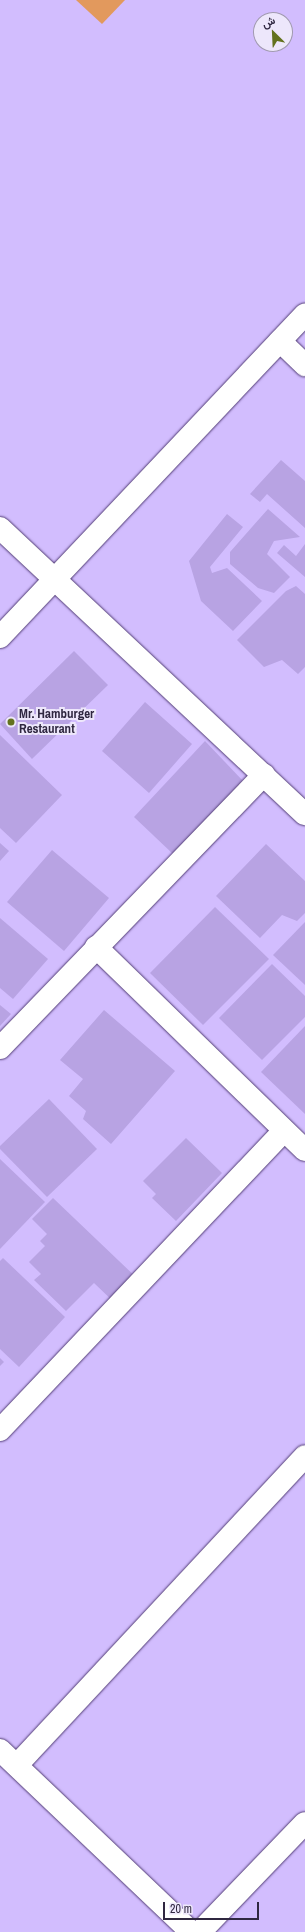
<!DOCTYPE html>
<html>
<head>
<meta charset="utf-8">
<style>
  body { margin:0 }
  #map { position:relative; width:305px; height:1932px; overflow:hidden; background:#d2bdfe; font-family:"Archivo Narrow",Vazirmatn,sans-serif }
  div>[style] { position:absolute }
  .green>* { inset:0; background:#e2995d }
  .building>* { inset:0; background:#b8a3e3 }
  .roads { filter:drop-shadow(0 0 1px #523d75) drop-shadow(0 0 1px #523d75) }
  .minor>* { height:22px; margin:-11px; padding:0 11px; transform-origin:11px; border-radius:11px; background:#fff }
  .dots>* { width:11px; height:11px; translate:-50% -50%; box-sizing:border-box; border:2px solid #ede7fb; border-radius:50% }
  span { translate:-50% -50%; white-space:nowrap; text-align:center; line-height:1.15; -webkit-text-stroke:4px #ede7fb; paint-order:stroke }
  .poi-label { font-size:13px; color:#2f2740; font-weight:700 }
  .left { translate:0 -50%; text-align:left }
  .north { position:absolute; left:253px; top:12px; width:40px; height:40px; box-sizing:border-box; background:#ede7fb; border:1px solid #a19ab0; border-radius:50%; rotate:336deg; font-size:11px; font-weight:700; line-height:16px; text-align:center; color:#2f2740 }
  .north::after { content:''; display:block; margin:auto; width:14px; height:18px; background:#63721e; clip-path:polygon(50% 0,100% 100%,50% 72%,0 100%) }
  .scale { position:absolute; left:163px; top:1902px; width:96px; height:18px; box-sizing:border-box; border:2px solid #2f2740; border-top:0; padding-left:5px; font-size:12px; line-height:14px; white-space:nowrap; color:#2f2740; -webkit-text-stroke:3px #ede7fb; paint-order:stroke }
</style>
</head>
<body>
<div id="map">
  <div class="green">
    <i style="clip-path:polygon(76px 0,125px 0,102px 24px)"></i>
  </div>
  <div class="building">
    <i style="clip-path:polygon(281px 460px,305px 481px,305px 528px,267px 494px,260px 502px,250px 494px)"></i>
    <i style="clip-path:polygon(268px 509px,300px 537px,274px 541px,267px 554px,290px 577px,274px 593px,258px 588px,230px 564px,230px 552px)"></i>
    <i style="clip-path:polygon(227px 514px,243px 527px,210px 567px,212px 573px,227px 568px,262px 601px,233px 631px,201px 601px,189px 561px)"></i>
    <i style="clip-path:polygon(305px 544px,305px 577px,277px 553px,284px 545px,296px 556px)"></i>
    <i style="clip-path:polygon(296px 586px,305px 594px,305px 667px,298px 674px,282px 660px,264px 667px,237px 640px,286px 591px)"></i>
    <i style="clip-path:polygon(74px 651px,108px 685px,32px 759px,0 724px)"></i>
    <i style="clip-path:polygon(145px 702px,192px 744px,149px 793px,102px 751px)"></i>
    <i style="clip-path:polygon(0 735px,62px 795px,16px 843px,0 828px)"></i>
    <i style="clip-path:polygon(205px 741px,244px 782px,173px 854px,134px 817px)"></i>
    <i style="clip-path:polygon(0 843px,9px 851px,0 861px)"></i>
    <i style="clip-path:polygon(266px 844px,305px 881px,305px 913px,297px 921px,282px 915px,260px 938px,216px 896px)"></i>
    <i style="clip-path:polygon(52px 850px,109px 898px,64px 951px,7px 902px)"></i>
    <i style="clip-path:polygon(215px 907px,269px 959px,203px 1025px,150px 973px)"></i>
    <i style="clip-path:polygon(0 918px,48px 959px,13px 999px,0 988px)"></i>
    <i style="clip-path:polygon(305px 922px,305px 985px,273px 955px)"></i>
    <i style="clip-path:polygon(272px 964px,305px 996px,305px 1017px,262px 1060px,219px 1018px)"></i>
    <i style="clip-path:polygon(0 1005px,11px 1014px,0 1026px)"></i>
    <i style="clip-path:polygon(104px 1010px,175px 1071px,111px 1144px,83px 1119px,86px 1111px,69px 1096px,83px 1079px,60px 1060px)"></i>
    <i style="clip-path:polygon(305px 1026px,305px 1114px,261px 1072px)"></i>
    <i style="clip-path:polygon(49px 1099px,97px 1149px,47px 1197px,0 1149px,0 1146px)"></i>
    <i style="clip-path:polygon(186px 1138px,222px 1173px,176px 1221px,152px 1198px,156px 1194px,143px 1181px)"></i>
    <i style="clip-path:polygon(0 1159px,45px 1202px,0 1249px)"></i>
    <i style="clip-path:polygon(53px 1198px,140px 1281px,117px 1305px,94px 1283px,66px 1311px,34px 1280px,41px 1274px,29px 1262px,45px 1246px,40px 1241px,47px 1234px,32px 1219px)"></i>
    <i style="clip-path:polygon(3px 1258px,65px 1317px,19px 1367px,0 1349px,0 1261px)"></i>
    <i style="clip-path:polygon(0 1358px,4px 1362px,0 1366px)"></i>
  </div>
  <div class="roads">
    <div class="minor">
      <i style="left:280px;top:341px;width:35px;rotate:44deg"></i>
      <i style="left:0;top:528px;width:418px;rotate:43.2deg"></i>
      <i style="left:0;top:637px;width:444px;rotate:-46.6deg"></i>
      <i style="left:96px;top:947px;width:291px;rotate:44.2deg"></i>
      <i style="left:0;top:1048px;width:380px;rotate:-46deg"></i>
      <i style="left:0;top:1430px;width:412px;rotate:-46.5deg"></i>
      <i style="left:0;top:1750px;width:264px;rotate:43.6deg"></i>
      <i style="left:17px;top:1765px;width:422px;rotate:-47deg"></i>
      <i style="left:200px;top:1932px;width:151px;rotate:-46.1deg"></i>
    </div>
  </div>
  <div class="dots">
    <i style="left:11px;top:722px;background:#63721e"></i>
  </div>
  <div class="poi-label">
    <span class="left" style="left:19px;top:722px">Mr. Hamburger<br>Restaurant</span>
  </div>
  <div class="north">ش</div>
  <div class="scale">20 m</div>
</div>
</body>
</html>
